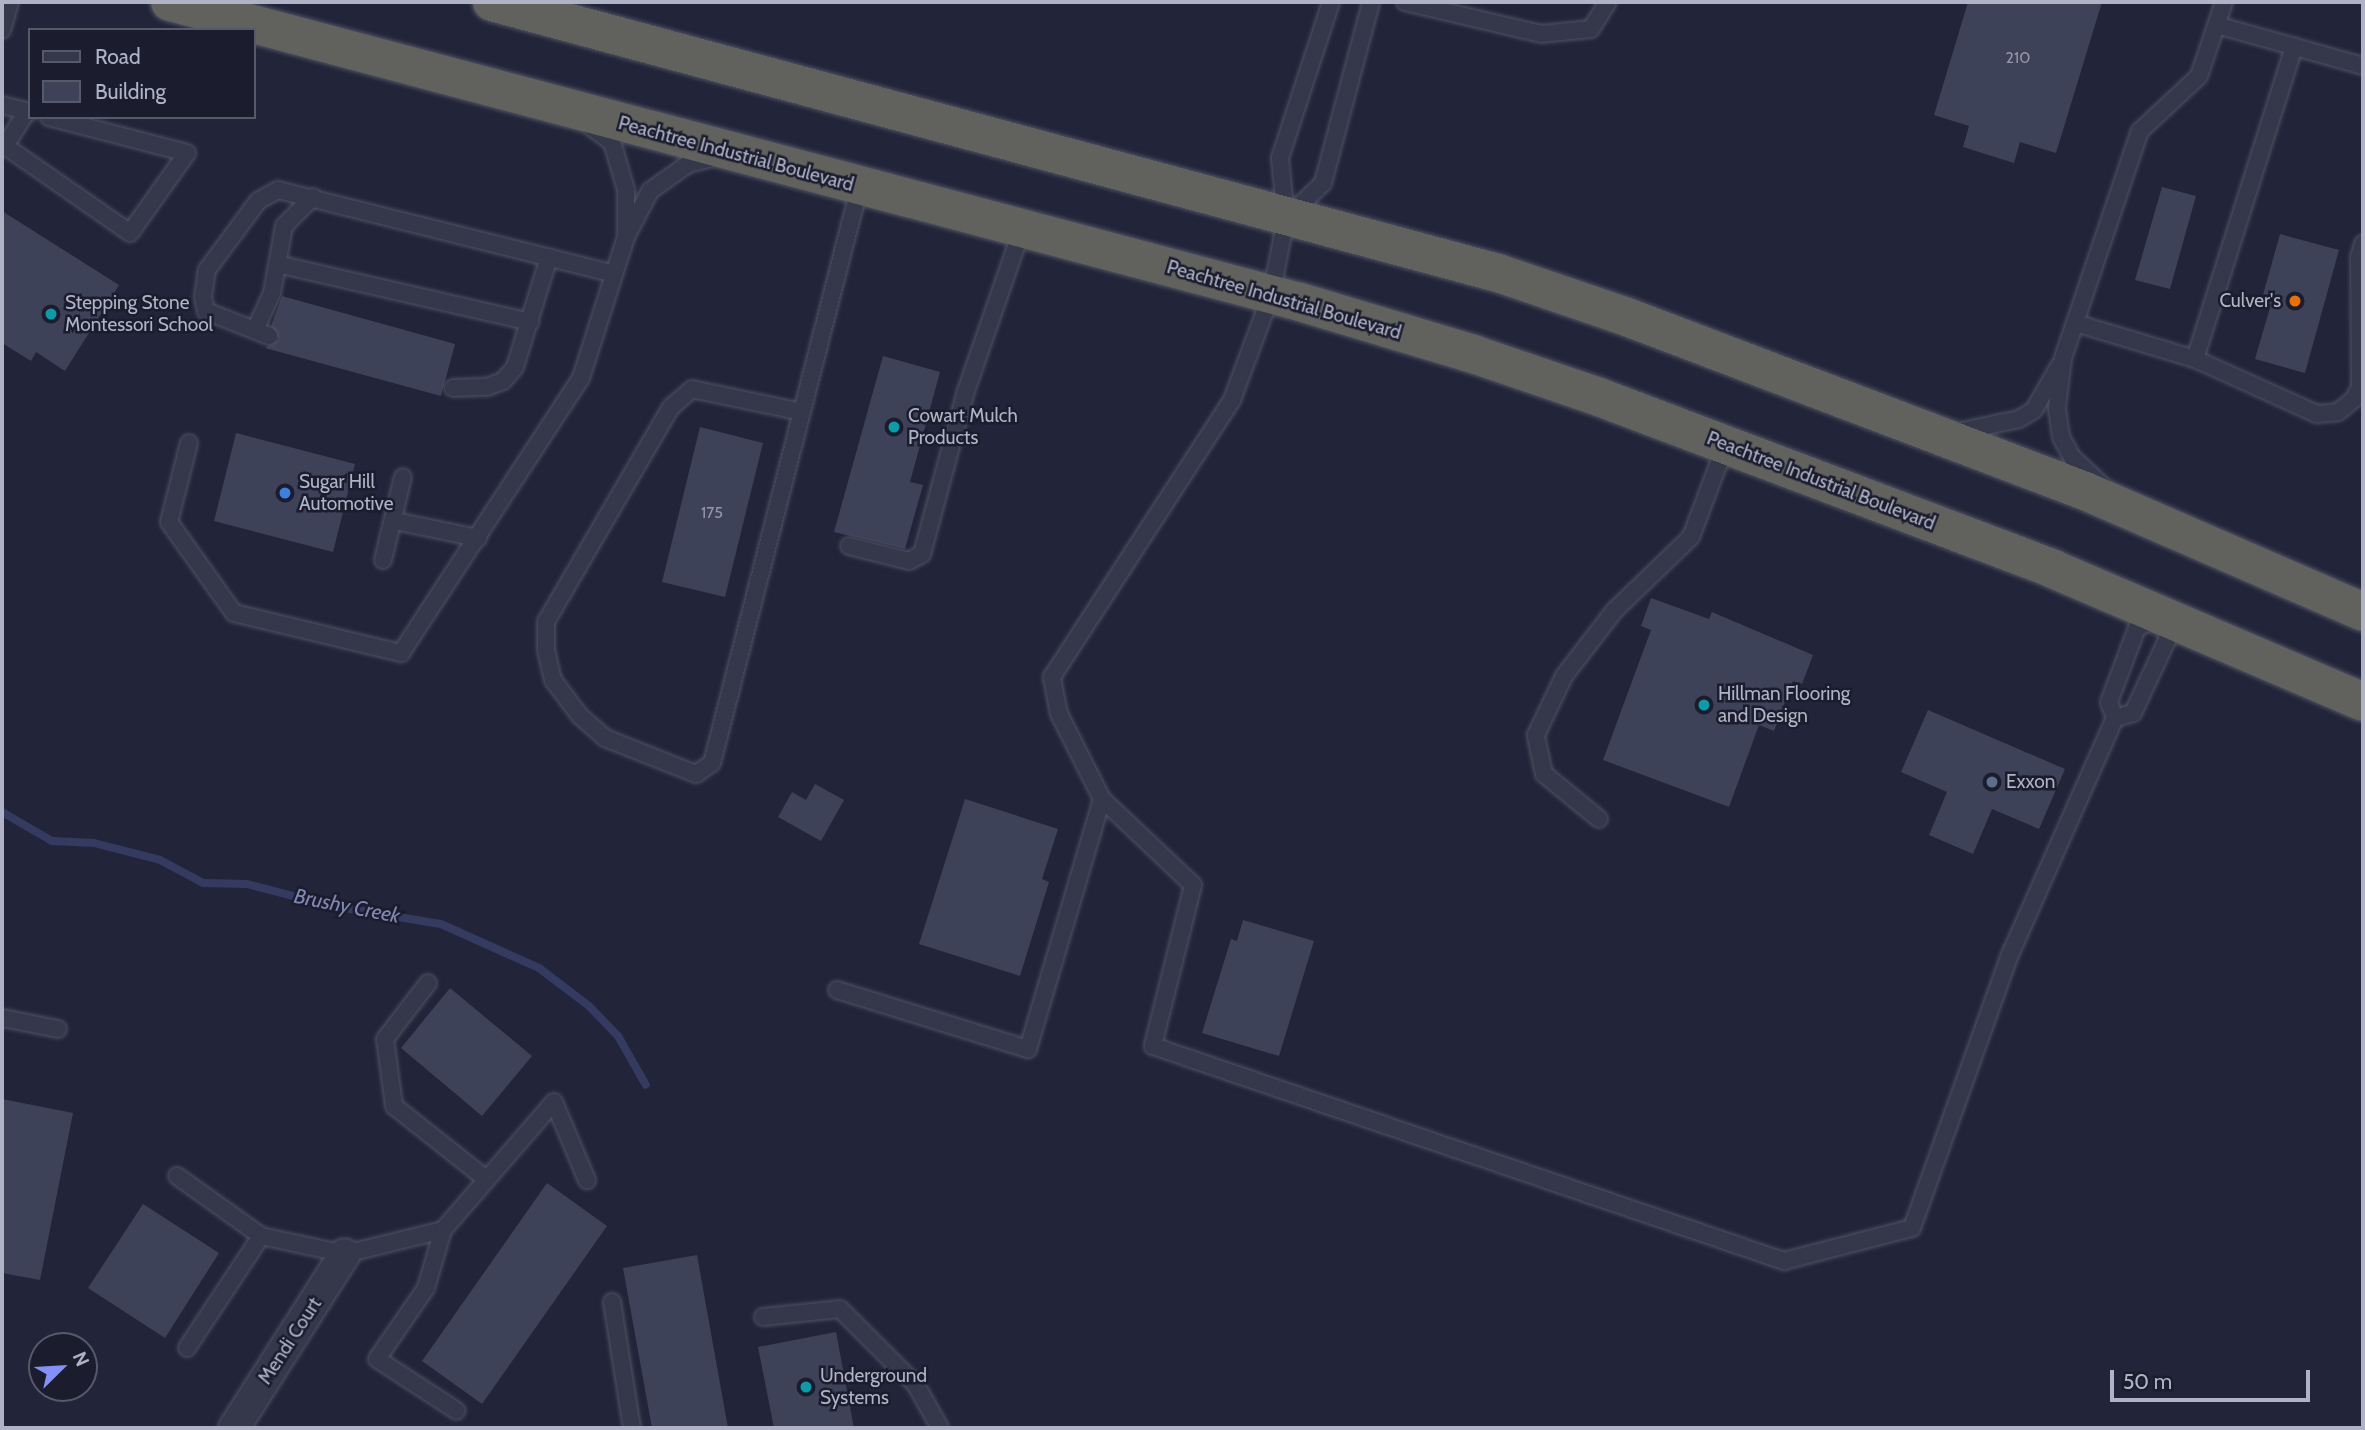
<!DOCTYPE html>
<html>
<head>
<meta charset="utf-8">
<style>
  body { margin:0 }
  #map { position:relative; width:2365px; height:1430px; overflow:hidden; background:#222539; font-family:Cabin,sans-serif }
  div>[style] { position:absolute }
  .stream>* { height:8px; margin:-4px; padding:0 4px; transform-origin:4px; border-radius:4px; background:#353b60 }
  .building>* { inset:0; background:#3e4259 }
  .roads { filter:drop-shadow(0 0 2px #505264) drop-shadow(0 0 2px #505264) }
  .service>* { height:16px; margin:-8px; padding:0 8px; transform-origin:8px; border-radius:8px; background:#35384a }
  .minor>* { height:30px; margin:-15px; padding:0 15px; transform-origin:15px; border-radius:15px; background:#35384a }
  .trunk>* { height:38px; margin:-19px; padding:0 19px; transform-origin:19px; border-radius:19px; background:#61615e }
  .dots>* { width:19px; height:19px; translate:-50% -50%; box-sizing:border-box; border:4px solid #1b1d2e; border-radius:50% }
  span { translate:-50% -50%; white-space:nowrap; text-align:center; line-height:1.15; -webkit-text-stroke:5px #1b1d2e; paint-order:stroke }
  .number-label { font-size:16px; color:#9496ab }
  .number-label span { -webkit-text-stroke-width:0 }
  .street-label { font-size:19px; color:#b0b2c6 }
  .poi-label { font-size:19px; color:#b0b2c6 }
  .right { translate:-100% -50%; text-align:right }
  .left { translate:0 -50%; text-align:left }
  .water-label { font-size:21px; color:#8087b2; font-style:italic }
  .frame { position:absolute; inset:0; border:4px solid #b0b2c6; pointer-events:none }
  .legend { position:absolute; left:28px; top:28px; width:228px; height:91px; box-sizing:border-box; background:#1b1d2e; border:2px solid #57596b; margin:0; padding:9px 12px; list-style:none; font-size:21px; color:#b0b2c6 }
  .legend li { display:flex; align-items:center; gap:14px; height:35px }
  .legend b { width:35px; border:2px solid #57596b }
  .north { position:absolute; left:28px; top:1332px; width:70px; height:70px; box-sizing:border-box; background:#1b1d2e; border:2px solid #57596b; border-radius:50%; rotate:66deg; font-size:19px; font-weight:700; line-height:28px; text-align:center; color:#b0b2c6 }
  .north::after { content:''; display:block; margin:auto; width:24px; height:32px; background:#8590f6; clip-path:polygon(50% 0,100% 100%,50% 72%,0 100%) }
  .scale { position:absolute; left:2110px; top:1370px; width:200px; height:32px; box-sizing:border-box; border:4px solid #b0b2c6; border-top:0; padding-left:9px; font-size:21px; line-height:24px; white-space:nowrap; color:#b0b2c6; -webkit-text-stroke:5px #1b1d2e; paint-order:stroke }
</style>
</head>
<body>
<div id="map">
  <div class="stream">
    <i style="left:2px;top:812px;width:58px;rotate:30.1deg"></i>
    <i style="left:52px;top:841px;width:42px;rotate:2.7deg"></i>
    <i style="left:94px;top:843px;width:68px;rotate:14.4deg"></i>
    <i style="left:160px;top:860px;width:49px;rotate:28.1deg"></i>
    <i style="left:203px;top:883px;width:44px;rotate:1.3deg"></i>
    <i style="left:247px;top:884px;width:88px;rotate:14.5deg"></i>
    <i style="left:332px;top:906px;width:110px;rotate:9.4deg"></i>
    <i style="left:441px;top:924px;width:107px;rotate:24.2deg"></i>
    <i style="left:539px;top:968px;width:63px;rotate:37.2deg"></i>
    <i style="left:589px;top:1006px;width:42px;rotate:46deg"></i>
    <i style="left:618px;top:1036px;width:56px;rotate:60.3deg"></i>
  </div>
  <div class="building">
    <i style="clip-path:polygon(1968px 2px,2102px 2px,2056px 153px,2020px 142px,2014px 163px,1963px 147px,1969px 126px,1934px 115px)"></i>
    <i style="clip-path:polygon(2162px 187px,2196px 196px,2170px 289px,2135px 280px)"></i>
    <i style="clip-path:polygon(2px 211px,119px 285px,65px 371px,36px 352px,31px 361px,2px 343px)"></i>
    <i style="clip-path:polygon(2280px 234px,2339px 250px,2305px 373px,2255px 359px,2271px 304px,2261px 302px)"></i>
    <i style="clip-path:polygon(282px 296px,455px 344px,441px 396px,265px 348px,279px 339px,271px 326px)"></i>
    <i style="clip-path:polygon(883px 356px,940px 372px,910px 482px,923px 485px,905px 549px,834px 532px)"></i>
    <i style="clip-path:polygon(700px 427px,763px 443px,725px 597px,662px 582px)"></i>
    <i style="clip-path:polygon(236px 433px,355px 464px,333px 552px,214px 521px)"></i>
    <i style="clip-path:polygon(1651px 598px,1709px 619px,1712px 612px,1813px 655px,1802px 684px,1793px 681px,1774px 731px,1759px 725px,1729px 807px,1603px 760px,1651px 630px,1641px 626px)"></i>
    <i style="clip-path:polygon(1928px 710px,2065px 769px,2039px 829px,1992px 809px,1973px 854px,1929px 835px,1947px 792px,1901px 772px)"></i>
    <i style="clip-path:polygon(815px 784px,844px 800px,821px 841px,778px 817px,792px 792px,806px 800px)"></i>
    <i style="clip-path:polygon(965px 799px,1058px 829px,1042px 879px,1049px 882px,1020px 976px,919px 944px)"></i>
    <i style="clip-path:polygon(1243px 920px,1314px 941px,1279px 1056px,1202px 1033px,1231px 939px,1237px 941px)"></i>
    <i style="clip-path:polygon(450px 988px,532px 1056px,482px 1116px,401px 1048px)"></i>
    <i style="clip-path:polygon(2px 1099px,73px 1113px,40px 1280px,2px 1273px)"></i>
    <i style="clip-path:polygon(547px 1183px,607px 1226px,482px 1404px,422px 1361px)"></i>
    <i style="clip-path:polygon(143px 1204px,219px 1253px,165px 1338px,88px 1288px)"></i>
    <i style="clip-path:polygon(697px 1255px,728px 1428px,652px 1428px,623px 1268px)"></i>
    <i style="clip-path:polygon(836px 1332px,854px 1428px,774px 1428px,758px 1347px)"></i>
  </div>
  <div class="roads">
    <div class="service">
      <i style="left:1405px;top:2px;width:140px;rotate:13.2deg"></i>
      <i style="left:1541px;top:34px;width:50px;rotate:-5.7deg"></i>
      <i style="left:1591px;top:29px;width:32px;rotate:-58deg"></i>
      <i style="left:2217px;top:25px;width:152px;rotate:15.7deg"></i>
      <i style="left:2px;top:30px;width:29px;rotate:-74deg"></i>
      <i style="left:2px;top:105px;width:29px;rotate:14deg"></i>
      <i style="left:27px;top:111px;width:41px;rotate:122.2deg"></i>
      <i style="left:5px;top:146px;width:152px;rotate:34.8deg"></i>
      <i style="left:130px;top:233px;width:98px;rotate:-54.5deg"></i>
      <i style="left:187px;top:153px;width:143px;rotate:-165.4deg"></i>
      <i style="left:591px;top:127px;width:26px;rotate:36deg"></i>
      <i style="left:612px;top:142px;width:50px;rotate:73.7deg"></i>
      <i style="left:626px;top:190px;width:45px;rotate:90deg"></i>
      <i style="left:1290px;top:215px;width:46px;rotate:-44.1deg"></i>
      <i style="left:1323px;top:183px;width:187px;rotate:-75.1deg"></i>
      <i style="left:277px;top:264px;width:260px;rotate:12.9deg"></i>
      <i style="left:2075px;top:323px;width:125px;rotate:16.7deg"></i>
      <i style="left:2195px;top:359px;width:134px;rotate:24.3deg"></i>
      <i style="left:2317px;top:414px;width:21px;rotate:-5deg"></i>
      <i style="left:2338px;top:412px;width:21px;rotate:-39deg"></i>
      <i style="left:2354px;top:399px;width:13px;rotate:-63deg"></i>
      <i style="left:2360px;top:387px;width:130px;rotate:-90.4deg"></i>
      <i style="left:2359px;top:257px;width:14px;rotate:-73deg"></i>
      <i style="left:255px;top:330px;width:41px;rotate:-65.3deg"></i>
      <i style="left:272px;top:293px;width:68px;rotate:-79.8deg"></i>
      <i style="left:284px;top:226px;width:41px;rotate:-45deg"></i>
      <i style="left:269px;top:336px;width:68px;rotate:-158.4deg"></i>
      <i style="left:206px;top:311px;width:14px;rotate:-102deg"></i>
      <i style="left:203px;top:297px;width:27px;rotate:-82deg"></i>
      <i style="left:207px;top:270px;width:86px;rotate:-53.5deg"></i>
      <i style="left:258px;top:201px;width:23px;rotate:-29deg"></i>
      <i style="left:278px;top:190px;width:346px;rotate:14deg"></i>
      <i style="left:2195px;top:359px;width:328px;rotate:-72.4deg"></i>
      <i style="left:453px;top:388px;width:34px;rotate:-2deg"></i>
      <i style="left:487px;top:387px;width:17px;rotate:-21deg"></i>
      <i style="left:503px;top:381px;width:18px;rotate:-49deg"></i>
      <i style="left:515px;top:367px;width:115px;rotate:-72.8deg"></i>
      <i style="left:802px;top:412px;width:112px;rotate:-168.2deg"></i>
      <i style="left:692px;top:389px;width:28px;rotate:139deg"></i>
      <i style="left:671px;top:407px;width:249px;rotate:120.2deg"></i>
      <i style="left:546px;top:622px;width:28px;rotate:90deg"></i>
      <i style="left:546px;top:650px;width:31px;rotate:77deg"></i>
      <i style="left:553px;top:680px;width:45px;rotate:53.1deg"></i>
      <i style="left:580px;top:716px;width:33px;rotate:41deg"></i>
      <i style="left:605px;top:738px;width:98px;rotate:21.6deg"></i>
      <i style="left:696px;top:774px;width:19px;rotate:-35deg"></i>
      <i style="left:712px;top:763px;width:556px;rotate:-75.64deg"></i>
      <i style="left:850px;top:224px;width:39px;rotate:-75deg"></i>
      <i style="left:1957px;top:432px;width:63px;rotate:-11.8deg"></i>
      <i style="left:2019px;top:419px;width:17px;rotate:-31deg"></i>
      <i style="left:2034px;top:410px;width:51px;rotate:-60.4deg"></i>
      <i style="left:189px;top:443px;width:81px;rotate:104.2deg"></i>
      <i style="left:169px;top:522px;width:112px;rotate:54.5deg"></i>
      <i style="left:234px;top:613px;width:172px;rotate:13.5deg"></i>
      <i style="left:401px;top:653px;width:329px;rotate:-56.8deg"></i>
      <i style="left:581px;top:378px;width:148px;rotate:-72.3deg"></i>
      <i style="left:626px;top:237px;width:52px;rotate:-62.4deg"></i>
      <i style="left:650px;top:191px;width:47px;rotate:-35.4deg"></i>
      <i style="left:688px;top:164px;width:29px;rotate:-14deg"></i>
      <i style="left:2103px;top:486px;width:42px;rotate:-136.9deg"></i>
      <i style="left:2072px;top:457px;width:23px;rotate:-119deg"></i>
      <i style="left:2061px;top:437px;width:30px;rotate:-98deg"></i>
      <i style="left:2057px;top:407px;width:49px;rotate:-83deg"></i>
      <i style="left:2063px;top:358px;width:240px;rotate:-71.3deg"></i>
      <i style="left:2140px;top:131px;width:81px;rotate:-43deg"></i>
      <i style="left:2199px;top:76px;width:78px;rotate:-71.3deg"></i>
      <i style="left:395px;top:521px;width:85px;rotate:11.6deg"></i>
      <i style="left:849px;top:546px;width:62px;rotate:14deg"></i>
      <i style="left:909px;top:561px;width:15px;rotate:-28deg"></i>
      <i style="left:922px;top:554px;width:169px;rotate:-74.9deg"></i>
      <i style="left:966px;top:391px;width:171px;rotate:-70.9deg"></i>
      <i style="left:383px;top:560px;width:85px;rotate:-76.5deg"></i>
      <i style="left:2161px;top:616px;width:23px;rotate:72deg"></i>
      <i style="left:2168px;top:638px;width:83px;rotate:115deg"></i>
      <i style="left:2133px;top:713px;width:19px;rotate:164deg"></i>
      <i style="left:2115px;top:718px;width:17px;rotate:-111deg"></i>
      <i style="left:2109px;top:702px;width:79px;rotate:-69.3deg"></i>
      <i style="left:2137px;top:628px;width:27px;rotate:-27deg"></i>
      <i style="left:1102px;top:799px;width:125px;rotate:43.4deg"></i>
      <i style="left:1193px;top:885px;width:166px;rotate:104deg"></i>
      <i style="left:1153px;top:1046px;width:667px;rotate:18.82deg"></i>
      <i style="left:1784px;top:1261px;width:132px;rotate:-14.5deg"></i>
      <i style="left:1912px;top:1228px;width:288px;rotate:-70.3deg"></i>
      <i style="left:2009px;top:957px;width:261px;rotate:-66.1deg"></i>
      <i style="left:1599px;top:819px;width:71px;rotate:-140.7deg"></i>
      <i style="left:1544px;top:774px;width:40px;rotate:-102deg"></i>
      <i style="left:1536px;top:735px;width:65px;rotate:-64.6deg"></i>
      <i style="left:1564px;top:676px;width:82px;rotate:-52.4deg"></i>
      <i style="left:1614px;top:611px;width:107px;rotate:-43.9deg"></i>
      <i style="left:1691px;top:537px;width:99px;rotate:-69.4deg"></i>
      <i style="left:428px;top:983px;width:71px;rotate:127.5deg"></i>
      <i style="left:385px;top:1039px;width:68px;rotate:82.3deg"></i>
      <i style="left:394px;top:1106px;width:117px;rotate:38.4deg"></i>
      <i style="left:837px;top:990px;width:200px;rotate:17.2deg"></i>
      <i style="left:1028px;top:1049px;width:261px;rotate:-73.5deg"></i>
      <i style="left:1102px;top:799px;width:95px;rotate:-116.8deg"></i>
      <i style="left:1059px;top:714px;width:38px;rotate:-101deg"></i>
      <i style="left:1052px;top:677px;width:330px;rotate:-57deg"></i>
      <i style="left:1232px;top:400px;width:112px;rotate:-69.6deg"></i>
      <i style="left:1271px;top:295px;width:77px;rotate:-78.8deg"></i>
      <i style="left:1286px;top:219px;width:61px;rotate:-95.6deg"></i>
      <i style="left:1280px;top:158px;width:164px;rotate:-71.9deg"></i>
      <i style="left:2px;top:1018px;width:57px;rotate:11.1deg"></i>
      <i style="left:177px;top:1176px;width:103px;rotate:35.5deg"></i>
      <i style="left:261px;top:1236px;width:86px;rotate:12.1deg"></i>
      <i style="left:345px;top:1254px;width:101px;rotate:-13.8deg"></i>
      <i style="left:443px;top:1230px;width:169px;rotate:-49.1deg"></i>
      <i style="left:554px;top:1102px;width:85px;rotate:67.1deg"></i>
      <i style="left:443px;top:1230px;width:60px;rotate:106.3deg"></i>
      <i style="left:426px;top:1288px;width:86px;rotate:124.6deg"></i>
      <i style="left:377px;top:1359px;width:95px;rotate:33deg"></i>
      <i style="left:612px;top:1302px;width:128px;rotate:81deg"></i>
      <i style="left:763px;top:1317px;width:77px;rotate:-5.9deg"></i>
      <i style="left:840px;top:1309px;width:107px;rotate:45deg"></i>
      <i style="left:916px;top:1385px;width:49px;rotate:60.8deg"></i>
      <i style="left:187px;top:1348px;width:134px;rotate:-56.5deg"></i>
    </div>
    <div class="minor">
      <i style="left:234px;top:1428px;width:206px;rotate:-57.5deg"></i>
    </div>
    <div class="trunk">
      <i style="left:170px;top:2px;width:1169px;rotate:14.87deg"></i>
      <i style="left:1300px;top:302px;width:181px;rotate:16.7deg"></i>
      <i style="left:1473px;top:354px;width:133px;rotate:18.8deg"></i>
      <i style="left:1599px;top:397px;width:485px;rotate:20.7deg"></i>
      <i style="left:2053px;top:569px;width:337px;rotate:23.2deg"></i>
      <i style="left:492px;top:2px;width:1042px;rotate:15.08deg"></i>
      <i style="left:1498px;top:273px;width:136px;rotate:18.8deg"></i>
      <i style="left:1627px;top:317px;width:490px;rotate:20.8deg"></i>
      <i style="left:2085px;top:491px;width:303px;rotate:23.5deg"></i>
    </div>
  </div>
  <div class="dots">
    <i style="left:2295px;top:301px;background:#e8710a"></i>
    <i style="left:51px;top:314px;background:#0f9aa8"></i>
    <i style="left:894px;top:427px;background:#0f9aa8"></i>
    <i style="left:285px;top:493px;background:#3f7fe0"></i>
    <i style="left:1704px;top:705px;background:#0f9aa8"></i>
    <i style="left:1992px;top:782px;background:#5c6f8a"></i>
    <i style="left:806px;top:1387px;background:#0f9aa8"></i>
  </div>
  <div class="number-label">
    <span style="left:2018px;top:58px">210</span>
    <span style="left:712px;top:513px">175</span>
  </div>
  <div class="street-label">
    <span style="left:736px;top:154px;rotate:15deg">Peachtree Industrial Boulevard</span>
    <span style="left:1284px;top:300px;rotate:16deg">Peachtree Industrial Boulevard</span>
    <span style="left:1821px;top:481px;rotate:21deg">Peachtree Industrial Boulevard</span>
    <span style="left:290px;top:1341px;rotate:-57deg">Mendi Court</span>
  </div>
  <div class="poi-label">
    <span class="right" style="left:2281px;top:301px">Culver's</span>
    <span class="left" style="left:65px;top:314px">Stepping Stone<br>Montessori School</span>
    <span class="left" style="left:908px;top:427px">Cowart Mulch<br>Products</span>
    <span class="left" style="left:299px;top:493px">Sugar Hill<br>Automotive</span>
    <span class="left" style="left:1718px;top:705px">Hillman Flooring<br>and Design</span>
    <span class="left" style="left:2006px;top:782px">Exxon</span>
    <span class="left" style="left:820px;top:1387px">Underground<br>Systems</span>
  </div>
  <div class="water-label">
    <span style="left:347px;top:906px;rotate:11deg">Brushy Creek</span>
  </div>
  <div class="frame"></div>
  <ul class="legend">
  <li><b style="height:9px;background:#35384a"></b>Road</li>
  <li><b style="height:19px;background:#3e4259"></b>Building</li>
  </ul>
  <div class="north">N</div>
  <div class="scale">50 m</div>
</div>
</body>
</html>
